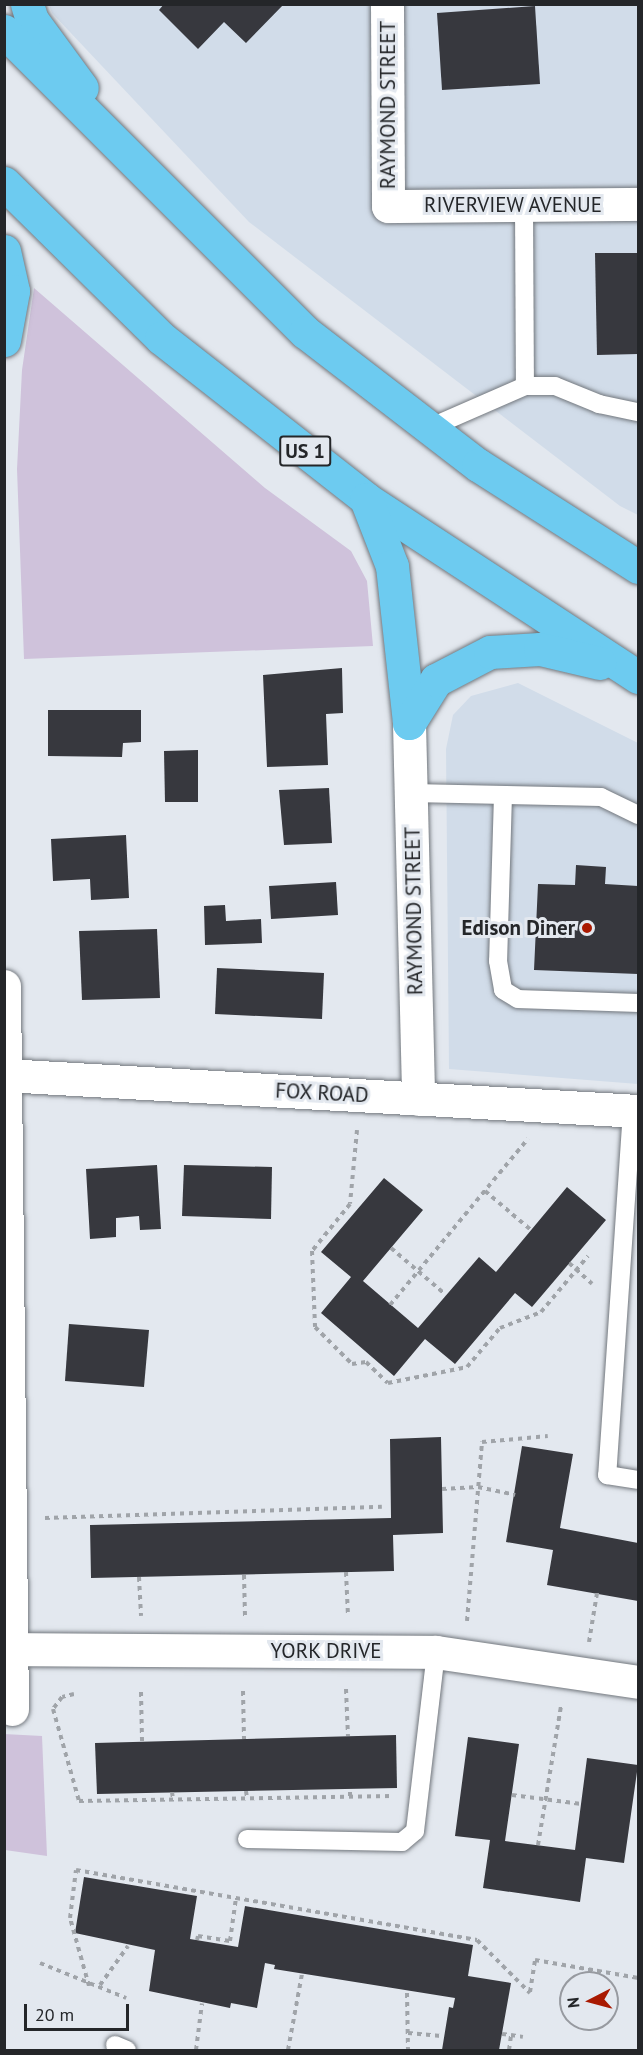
<!DOCTYPE html>
<html>
<head>
<meta charset="utf-8">
<style>
  body { margin:0 }
  #map { position:relative; width:643px; height:2055px; overflow:hidden; background:#e3e8ef; font-family:"PT Sans",sans-serif }
  div>[style] { position:absolute }
  .built>* { inset:0; background:#d1dce9 }
  .green>* { inset:0; background:#cfc2db }
  .building>* { inset:0; background:#37383e }
  .path>* { height:4px; margin-top:-2px; transform-origin:0; background:repeating-linear-gradient(90deg,#a0a4a9 0 4.5px,transparent 0 9px) }
  .roads { filter:drop-shadow(0 0 2px #72777d) drop-shadow(0 0 2px #72777d) }
  .lane>* { height:18px; margin:-9px; padding:0 9px; transform-origin:9px; border-radius:9px; background:#fff }
  .street>* { height:33px; margin:-16.5px; padding:0 16.5px; transform-origin:16.5px; border-radius:16.5px; background:#fff }
  .highway>* { height:33px; margin:-16.5px; padding:0 16.5px; transform-origin:16.5px; border-radius:16.5px; background:#6dcbf0 }
  .dots>* { width:16px; height:16px; translate:-50% -50%; box-sizing:border-box; border:3px solid #e3e8ef; border-radius:50% }
  span { translate:-50% -50%; white-space:nowrap; text-align:center; line-height:1.15; -webkit-text-stroke:6px #e3e8ef; paint-order:stroke }
  .shield-label span { padding:2px 4px; background:#e3e8ef; border:2px solid; border-radius:4px; -webkit-text-stroke-width:0 }
  .shield-label { font-size:20px; color:#242629; font-weight:700 }
  .street-label { font-size:21px; color:#242629 }
  .poi-label { font-size:21px; color:#242629; font-weight:700 }
  .right { translate:-100% -50%; text-align:right }
  .frame { position:absolute; inset:0; border:6px solid #242629; pointer-events:none }
  .north { position:absolute; left:559px; top:1971px; width:60px; height:60px; box-sizing:border-box; background:#e3e8ef; border:2px solid #979aa0; border-radius:50%; rotate:264deg; font-size:16px; font-weight:700; line-height:24px; text-align:center; color:#242629 }
  .north::after { content:''; display:block; margin:auto; width:21px; height:27px; background:#a91901; clip-path:polygon(50% 0,100% 100%,50% 72%,0 100%) }
  .scale { position:absolute; left:24px; top:2004px; width:105px; height:27px; box-sizing:border-box; border:3px solid #242629; border-top:0; padding-left:8px; font-size:18px; line-height:21px; white-space:nowrap; color:#242629; -webkit-text-stroke:4px #e3e8ef; paint-order:stroke }
</style>
</head>
<body>
<div id="map">
  <div class="built">
    <i style="clip-path:polygon(49px 5px,638px 5px,638px 515px,620px 506px,249px 222px,52px 13px)"></i>
    <i style="clip-path:polygon(518px 683px,638px 743px,638px 1084px,449px 1069px,446px 749px,453px 715px,471px 696px)"></i>
  </div>
  <div class="green">
    <i style="clip-path:polygon(34px 288px,265px 488px,351px 551px,367px 581px,373px 646px,24px 659px,17px 469px,22px 370px)"></i>
    <i style="clip-path:polygon(4px 1734px,42px 1736px,47px 1856px,5px 1850px)"></i>
  </div>
  <div class="building">
    <i style="clip-path:polygon(164px 4px,284px 4px,246px 43px,224px 22px,198px 49px,159px 10px)"></i>
    <i style="clip-path:polygon(535px 6px,540px 84px,442px 90px,437px 13px)"></i>
    <i style="clip-path:polygon(595px 253px,638px 253px,638px 354px,597px 355px)"></i>
    <i style="clip-path:polygon(342px 668px,343px 713px,326px 714px,328px 765px,267px 767px,263px 675px)"></i>
    <i style="clip-path:polygon(48px 710px,141px 710px,141px 742px,123px 743px,122px 757px,48px 756px)"></i>
    <i style="clip-path:polygon(198px 750px,198px 802px,165px 802px,164px 751px)"></i>
    <i style="clip-path:polygon(329px 788px,332px 843px,284px 845px,279px 790px)"></i>
    <i style="clip-path:polygon(126px 835px,129px 898px,91px 900px,90px 879px,53px 881px,51px 839px)"></i>
    <i style="clip-path:polygon(576px 865px,606px 867px,605px 884px,638px 886px,638px 974px,534px 970px,538px 884px,575px 885px)"></i>
    <i style="clip-path:polygon(336px 882px,338px 915px,271px 919px,269px 886px)"></i>
    <i style="clip-path:polygon(225px 905px,226px 921px,261px 919px,262px 943px,205px 945px,204px 906px)"></i>
    <i style="clip-path:polygon(157px 929px,160px 998px,82px 1000px,79px 931px)"></i>
    <i style="clip-path:polygon(217px 968px,324px 973px,322px 1019px,215px 1014px)"></i>
    <i style="clip-path:polygon(157px 1165px,161px 1229px,140px 1230px,139px 1216px,116px 1218px,116px 1237px,90px 1239px,86px 1169px)"></i>
    <i style="clip-path:polygon(184px 1165px,272px 1167px,271px 1219px,182px 1216px)"></i>
    <i style="clip-path:polygon(384px 1178px,423px 1210px,363px 1281px,418px 1328px,479px 1257px,496px 1272px,567px 1187px,606px 1220px,532px 1307px,515px 1293px,455px 1364px,425px 1339px,394px 1376px,321px 1313px,351px 1277px,321px 1252px)"></i>
    <i style="clip-path:polygon(69px 1324px,149px 1330px,144px 1387px,65px 1381px)"></i>
    <i style="clip-path:polygon(441px 1437px,443px 1533px,393px 1535px,394px 1571px,91px 1578px,90px 1525px,391px 1518px,390px 1439px)"></i>
    <i style="clip-path:polygon(522px 1446px,573px 1454px,560px 1528px,638px 1543px,638px 1601px,547px 1585px,553px 1550px,506px 1542px)"></i>
    <i style="clip-path:polygon(396px 1735px,397px 1788px,97px 1794px,95px 1743px)"></i>
    <i style="clip-path:polygon(468px 1737px,519px 1744px,505px 1841px,575px 1850px,587px 1758px,638px 1765px,624px 1863px,586px 1858px,580px 1902px,483px 1888px,490px 1840px,455px 1836px)"></i>
    <i style="clip-path:polygon(84px 1877px,197px 1896px,190px 1939px,238px 1947px,245px 1906px,473px 1945px,468px 1976px,511px 1983px,499px 2050px,442px 2050px,449px 2007px,453px 2008px,455px 1998px,274px 1969px,275px 1965px,265px 1963px,257px 2008px,231px 2003px,230px 2008px,149px 1991px,155px 1950px,75px 1933px)"></i>
  </div>
  <div class="path">
    <i style="left:357px;top:1130px;width:74px;rotate:95.4deg"></i>
    <i style="left:350px;top:1204px;width:60px;rotate:129deg"></i>
    <i style="left:312px;top:1251px;width:76px;rotate:87.7deg"></i>
    <i style="left:315px;top:1327px;width:52px;rotate:45deg"></i>
    <i style="left:352px;top:1364px;width:14px;rotate:-8deg"></i>
    <i style="left:366px;top:1362px;width:30px;rotate:44deg"></i>
    <i style="left:388px;top:1383px;width:81px;rotate:-11.4deg"></i>
    <i style="left:467px;top:1367px;width:51px;rotate:-49.8deg"></i>
    <i style="left:500px;top:1328px;width:44px;rotate:-21.3deg"></i>
    <i style="left:541px;top:1312px;width:73px;rotate:-50deg"></i>
    <i style="left:485px;top:1191px;width:60px;rotate:40.3deg"></i>
    <i style="left:391px;top:1248px;width:72px;rotate:40.5deg"></i>
    <i style="left:569px;top:1263px;width:31px;rotate:42deg"></i>
    <i style="left:390px;top:1305px;width:216px;rotate:-50.3deg"></i>
    <i style="left:442px;top:1489px;width:36px;rotate:-3deg"></i>
    <i style="left:478px;top:1487px;width:38px;rotate:12deg"></i>
    <i style="left:45px;top:1518px;width:337px;rotate:-1.9deg"></i>
    <i style="left:346px;top:1572px;width:44px;rotate:87.4deg"></i>
    <i style="left:244px;top:1575px;width:41px;rotate:88.6deg"></i>
    <i style="left:139px;top:1577px;width:39px;rotate:87deg"></i>
    <i style="left:467px;top:1621px;width:180px;rotate:-85.2deg"></i>
    <i style="left:482px;top:1442px;width:66px;rotate:-5.2deg"></i>
    <i style="left:589px;top:1642px;width:50px;rotate:-80.7deg"></i>
    <i style="left:346px;top:1689px;width:47px;rotate:87.6deg"></i>
    <i style="left:243px;top:1691px;width:48px;rotate:88.8deg"></i>
    <i style="left:141px;top:1692px;width:49px;rotate:88.8deg"></i>
    <i style="left:74px;top:1694px;width:12px;rotate:166deg"></i>
    <i style="left:62px;top:1697px;width:15px;rotate:127deg"></i>
    <i style="left:53px;top:1709px;width:96px;rotate:74.2deg"></i>
    <i style="left:79px;top:1801px;width:313px;rotate:-0.9deg"></i>
    <i style="left:246px;top:1791px;width:7px;rotate:82deg"></i>
    <i style="left:172px;top:1792px;width:7px;rotate:82deg"></i>
    <i style="left:512px;top:1795px;width:70px;rotate:7.4deg"></i>
    <i style="left:350px;top:1796px;width:7px;rotate:-90deg"></i>
    <i style="left:538px;top:1845px;width:141px;rotate:-80.6deg"></i>
    <i style="left:197px;top:1940px;width:4px;rotate:-76deg"></i>
    <i style="left:198px;top:1936px;width:32px;rotate:9deg"></i>
    <i style="left:230px;top:1941px;width:43px;rotate:-82.1deg"></i>
    <i style="left:40px;top:1963px;width:93px;rotate:22.1deg"></i>
    <i style="left:100px;top:1985px;width:48px;rotate:-54.3deg"></i>
    <i style="left:89px;top:1986px;width:71px;rotate:-105.6deg"></i>
    <i style="left:70px;top:1918px;width:48px;rotate:-82.9deg"></i>
    <i style="left:76px;top:1870px;width:407px;rotate:9.9deg"></i>
    <i style="left:477px;top:1940px;width:75px;rotate:45deg"></i>
    <i style="left:530px;top:1992px;width:32px;rotate:-81deg"></i>
    <i style="left:535px;top:1960px;width:105px;rotate:9.9deg"></i>
    <i style="left:407px;top:1993px;width:57px;rotate:89deg"></i>
    <i style="left:408px;top:2033px;width:36px;rotate:5deg"></i>
    <i style="left:502px;top:2034px;width:9px;rotate:6deg"></i>
    <i style="left:196px;top:2050px;width:47px;rotate:-82.7deg"></i>
    <i style="left:288px;top:2050px;width:77px;rotate:-79.6deg"></i>
    <i style="left:509px;top:2050px;width:15px;rotate:-82deg"></i>
    <i style="left:511px;top:2035px;width:12px;rotate:9deg"></i>
  </div>
  <div class="roads">
    <div class="lane">
      <i style="left:524px;top:205px;width:181px;rotate:89.7deg"></i>
      <i style="left:429px;top:428px;width:105px;rotate:-23.6deg"></i>
      <i style="left:525px;top:386px;width:30px"></i>
      <i style="left:555px;top:386px;width:48px;rotate:22.2deg"></i>
      <i style="left:599px;top:404px;width:40px;rotate:12deg"></i>
      <i style="left:411px;top:793px;width:190px;rotate:1.2deg"></i>
      <i style="left:601px;top:797px;width:41px;rotate:25.9deg"></i>
      <i style="left:503px;top:795px;width:166px;rotate:91.7deg"></i>
      <i style="left:498px;top:961px;width:29px;rotate:80deg"></i>
      <i style="left:503px;top:990px;width:17px;rotate:31deg"></i>
      <i style="left:518px;top:999px;width:120px;rotate:1.9deg"></i>
      <i style="left:632px;top:1111px;width:365px;rotate:93.9deg"></i>
      <i style="left:607px;top:1475px;width:31px;rotate:9deg"></i>
      <i style="left:247px;top:1839px;width:155px;rotate:1.1deg"></i>
      <i style="left:402px;top:1842px;width:17px;rotate:-40deg"></i>
      <i style="left:415px;top:1831px;width:180px;rotate:-83.3deg"></i>
      <i style="left:115px;top:2045px;width:13px;rotate:23deg"></i>
    </div>
    <div class="street">
      <i style="left:387px;top:4px;width:202px;rotate:89.7deg"></i>
      <i style="left:388px;top:206px;width:250px;rotate:-0.5deg"></i>
      <i style="left:409px;top:723px;width:376px;rotate:88.6deg"></i>
      <i style="left:4px;top:986px;width:723px;rotate:89.37deg"></i>
      <i style="left:4px;top:1075px;width:635px;rotate:3.25deg"></i>
      <i style="left:11px;top:1649px;width:425px;rotate:0.4deg"></i>
      <i style="left:436px;top:1652px;width:204px;rotate:8.4deg"></i>
    </div>
    <div class="highway">
      <i style="left:27px;top:4px;width:17px;rotate:73deg"></i>
      <i style="left:32px;top:20px;width:84px;rotate:53.7deg"></i>
      <i style="left:4px;top:31px;width:426px;rotate:45deg"></i>
      <i style="left:305px;top:332px;width:218px;rotate:37.6deg"></i>
      <i style="left:478px;top:465px;width:190px;rotate:32.5deg"></i>
      <i style="left:4px;top:183px;width:221px;rotate:44.6deg"></i>
      <i style="left:161px;top:338px;width:261px;rotate:38.1deg"></i>
      <i style="left:366px;top:499px;width:325px;rotate:33.2deg"></i>
      <i style="left:4px;top:251px;width:41px;rotate:77.3deg"></i>
      <i style="left:13px;top:291px;width:50px;rotate:100.4deg"></i>
      <i style="left:366px;top:499px;width:72px;rotate:68.8deg"></i>
      <i style="left:392px;top:566px;width:158px;rotate:83.8deg"></i>
      <i style="left:409px;top:723px;width:51px;rotate:-57.9deg"></i>
      <i style="left:436px;top:680px;width:61px;rotate:-27.4deg"></i>
      <i style="left:490px;top:652px;width:50px;rotate:-3.4deg"></i>
      <i style="left:540px;top:649px;width:61px;rotate:13.3deg"></i>
    </div>
  </div>
  <div class="dots">
    <i style="left:587px;top:928px;background:#a91901"></i>
  </div>
  <div class="shield-label">
    <span style="left:305px;top:451px">US 1</span>
  </div>
  <div class="street-label">
    <span style="left:388px;top:105px;rotate:-90deg">RAYMOND STREET</span>
    <span style="left:513px;top:205px">RIVERVIEW AVENUE</span>
    <span style="left:414px;top:911px;rotate:-91deg">RAYMOND STREET</span>
    <span style="left:322px;top:1093px;rotate:3deg">FOX ROAD</span>
    <span style="left:326px;top:1651px">YORK DRIVE</span>
  </div>
  <div class="poi-label">
    <span class="right" style="left:575px;top:928px">Edison Diner</span>
  </div>
  <div class="frame"></div>
  <div class="north">N</div>
  <div class="scale">20 m</div>
</div>
</body>
</html>
